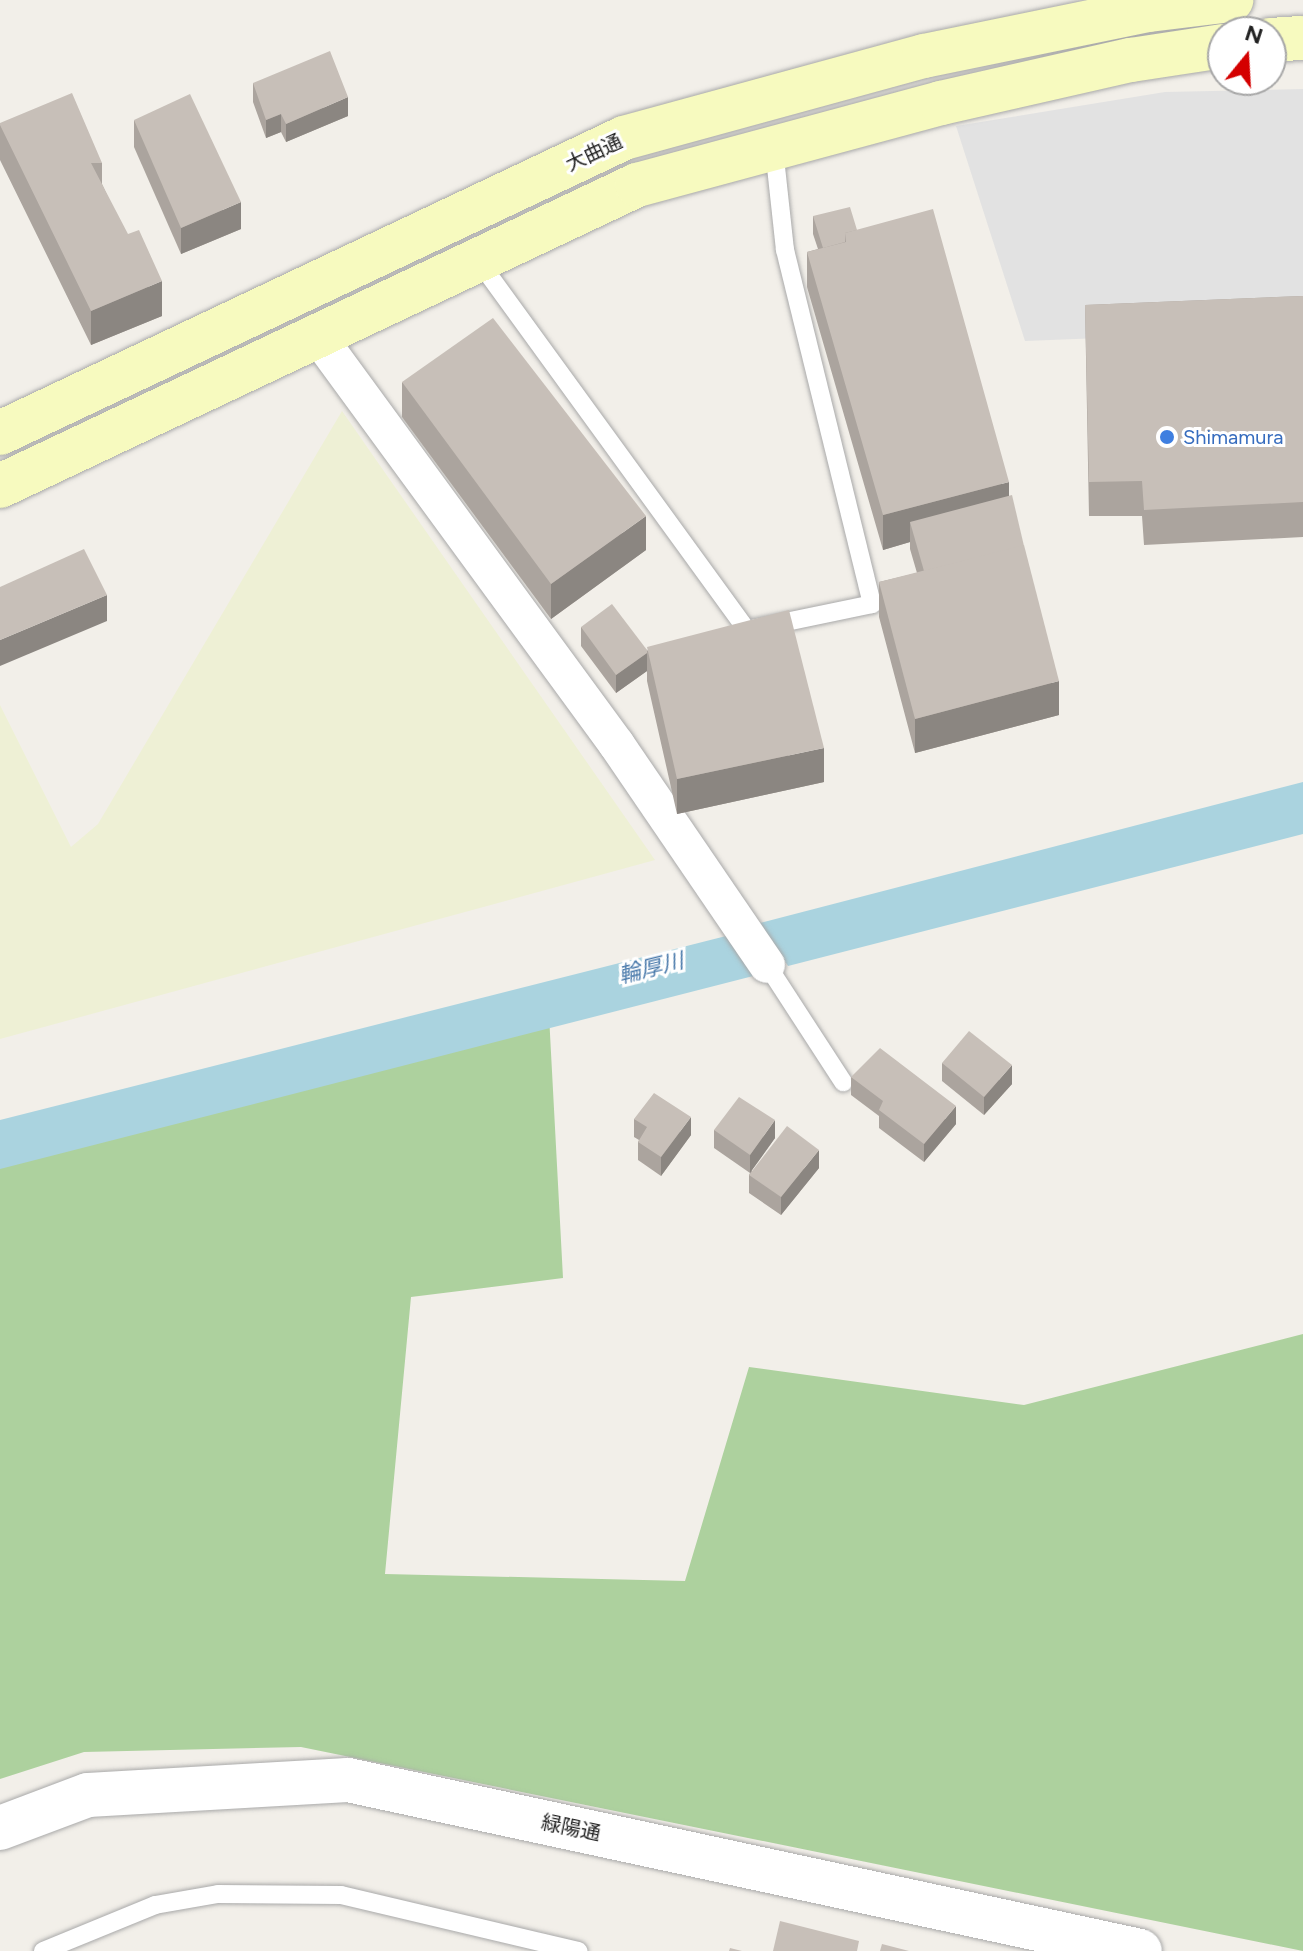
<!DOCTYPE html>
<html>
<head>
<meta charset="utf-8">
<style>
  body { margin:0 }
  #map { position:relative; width:1303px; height:1951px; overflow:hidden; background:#f2efe9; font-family:Figtree,"Noto Sans JP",sans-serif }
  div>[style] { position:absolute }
  .farmland>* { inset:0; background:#eef0d5 }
  .forest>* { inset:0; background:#add19e }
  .parking>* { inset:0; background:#e2e2e2 }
  .water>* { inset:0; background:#aad3df }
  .roads { filter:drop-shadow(0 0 2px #a9a9a9) drop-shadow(0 0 2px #a9a9a9) }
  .service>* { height:18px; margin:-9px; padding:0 9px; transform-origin:9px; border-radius:9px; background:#fff }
  .minor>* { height:36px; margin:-18px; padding:0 18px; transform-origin:18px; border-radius:18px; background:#fff }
  .tertiary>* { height:44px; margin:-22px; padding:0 22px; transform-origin:22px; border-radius:22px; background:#fff }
  .secondary>* { height:44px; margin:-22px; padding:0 22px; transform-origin:22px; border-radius:22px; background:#f7fabf }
  .wall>* { inset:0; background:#aba49e }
  .shaded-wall>* { inset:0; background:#8b8681 }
  .building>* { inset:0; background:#c7bfb8 }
  .dots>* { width:22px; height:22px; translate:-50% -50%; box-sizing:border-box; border:4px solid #fff; border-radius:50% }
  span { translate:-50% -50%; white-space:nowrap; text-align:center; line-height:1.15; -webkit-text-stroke:6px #fff; paint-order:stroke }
  .street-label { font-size:20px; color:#222 }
  .shop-label { font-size:20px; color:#366cbe }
  .left { translate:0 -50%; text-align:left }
  .water-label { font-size:22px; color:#4a7aab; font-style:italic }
  .north { position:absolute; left:1207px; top:16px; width:80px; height:80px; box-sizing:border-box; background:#fff; border:2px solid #a7a7a7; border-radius:50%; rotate:18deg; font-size:22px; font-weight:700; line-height:32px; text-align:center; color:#222 }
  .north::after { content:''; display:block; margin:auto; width:28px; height:36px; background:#d40000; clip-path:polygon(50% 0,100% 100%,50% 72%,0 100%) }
</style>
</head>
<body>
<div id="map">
  <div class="farmland">
    <i style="clip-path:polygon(342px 411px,655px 860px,0 1039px,0 705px,71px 847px,98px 824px)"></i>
  </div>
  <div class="forest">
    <i style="clip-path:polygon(549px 1015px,563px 1278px,411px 1297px,385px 1574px,685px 1581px,749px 1367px,1024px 1405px,1303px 1334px,1303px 1951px,301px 1747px,84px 1752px,0 1779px,0 1156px)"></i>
  </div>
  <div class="parking">
    <i style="clip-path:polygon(1303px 89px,1303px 330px,1025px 341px,956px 126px,1165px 92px)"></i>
  </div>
  <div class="water">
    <i style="clip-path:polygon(1303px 782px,1303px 834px,788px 966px,760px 923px)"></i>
    <i style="clip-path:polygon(734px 934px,761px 974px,0 1169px,0 1120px)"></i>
  </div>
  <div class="roads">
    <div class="service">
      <i style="left:478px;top:260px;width:457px;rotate:54deg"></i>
      <i style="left:747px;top:630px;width:128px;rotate:-11.7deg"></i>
      <i style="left:872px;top:604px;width:365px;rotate:-103.8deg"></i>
      <i style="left:785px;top:250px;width:102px;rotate:-96.2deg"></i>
      <i style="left:767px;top:965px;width:140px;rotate:57deg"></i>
      <i style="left:43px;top:1951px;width:121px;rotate:-22.3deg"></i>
      <i style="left:155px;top:1905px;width:64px;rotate:-9.9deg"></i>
      <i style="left:218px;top:1894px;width:123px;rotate:0.5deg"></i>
      <i style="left:341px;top:1895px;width:244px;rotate:13.3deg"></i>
    </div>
    <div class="minor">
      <i style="left:317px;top:335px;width:508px;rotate:53.81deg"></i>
      <i style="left:617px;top:745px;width:266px;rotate:55.7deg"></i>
    </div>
    <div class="tertiary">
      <i style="left:0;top:1828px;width:94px;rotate:-20.6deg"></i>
      <i style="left:88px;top:1795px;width:260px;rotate:-3.3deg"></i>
      <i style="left:348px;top:1780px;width:810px;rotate:12.18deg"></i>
    </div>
    <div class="secondary">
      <i style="left:1271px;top:40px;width:32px;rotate:-4deg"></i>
      <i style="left:0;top:433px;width:690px;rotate:-25.3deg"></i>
      <i style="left:624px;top:138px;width:311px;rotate:-15.3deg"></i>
      <i style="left:924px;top:56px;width:230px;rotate:-11.6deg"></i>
      <i style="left:1149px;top:10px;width:83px;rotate:-7deg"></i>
      <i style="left:0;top:486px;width:705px;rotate:-25.29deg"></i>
      <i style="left:637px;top:185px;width:315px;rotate:-15.1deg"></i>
      <i style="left:941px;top:103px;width:195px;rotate:-12.8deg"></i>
      <i style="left:1131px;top:60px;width:93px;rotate:-8.7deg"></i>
    </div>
  </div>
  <div class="wall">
    <i style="clip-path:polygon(253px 83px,348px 116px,286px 142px,281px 132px,266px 138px,253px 102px)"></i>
    <i style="clip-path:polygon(134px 120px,241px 229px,181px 254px,134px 147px)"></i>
    <i style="clip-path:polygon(0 123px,102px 163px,102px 184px,162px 316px,91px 345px,0 160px)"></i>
    <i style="clip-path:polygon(813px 216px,857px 230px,1009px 496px,1059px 715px,915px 753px,879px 617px,879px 582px,917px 573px,910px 549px,910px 542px,883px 550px,807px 287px,807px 252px,818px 249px,813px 234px)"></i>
    <i style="clip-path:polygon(1303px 296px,1303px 537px,1144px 545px,1142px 516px,1089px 516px,1085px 305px)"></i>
    <i style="clip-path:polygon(402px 382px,646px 550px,551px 619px,402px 417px)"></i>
    <i style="clip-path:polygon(581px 627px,647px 650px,824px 782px,677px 814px,647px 681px,647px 671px,616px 693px,581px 646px)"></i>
    <i style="clip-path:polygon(942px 1063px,1012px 1084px,984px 1115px,942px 1081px)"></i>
    <i style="clip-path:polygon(851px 1077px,956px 1124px,924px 1162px,879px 1128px,879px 1116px,851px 1095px)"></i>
    <i style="clip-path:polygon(634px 1119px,691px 1135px,661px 1176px,638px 1160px,638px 1142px,639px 1140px,634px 1137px)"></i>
    <i style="clip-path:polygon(714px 1130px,775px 1138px,751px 1171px,819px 1168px,781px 1215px,749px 1193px,749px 1175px,750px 1173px,714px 1148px)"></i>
  </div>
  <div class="shaded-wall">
    <i style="clip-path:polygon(348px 97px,348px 116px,286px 142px,286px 124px)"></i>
    <i style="clip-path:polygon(281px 114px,281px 132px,266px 138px,266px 120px)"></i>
    <i style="clip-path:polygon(241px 202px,241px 229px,181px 254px,181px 228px)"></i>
    <i style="clip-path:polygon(162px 281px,162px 316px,91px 345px,91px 311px)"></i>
    <i style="clip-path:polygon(1009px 482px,1009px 516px,910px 522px,910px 542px,883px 550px,883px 515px)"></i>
    <i style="clip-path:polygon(646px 516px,646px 550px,551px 619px,551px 584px)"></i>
    <i style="clip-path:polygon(107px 595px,107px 621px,0 666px,0 640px)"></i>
    <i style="clip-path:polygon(647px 653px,647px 671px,616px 693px,616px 675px)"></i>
    <i style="clip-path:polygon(1059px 681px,1059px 715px,915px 753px,915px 719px)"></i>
    <i style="clip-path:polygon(824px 748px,824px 782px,677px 814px,677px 779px)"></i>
    <i style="clip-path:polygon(1012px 1065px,1012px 1084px,984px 1115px,984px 1097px)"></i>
    <i style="clip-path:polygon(956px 1106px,956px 1124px,924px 1162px,924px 1144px)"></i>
    <i style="clip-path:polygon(691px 1117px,691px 1135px,661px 1176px,661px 1157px)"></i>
    <i style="clip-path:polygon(775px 1120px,775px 1138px,750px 1173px,750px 1155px)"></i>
    <i style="clip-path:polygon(819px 1150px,819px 1168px,781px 1215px,781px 1197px)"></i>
  </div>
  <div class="building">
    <i style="clip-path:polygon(330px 51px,348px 97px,286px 124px,281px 114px,266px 120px,253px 83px)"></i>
    <i style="clip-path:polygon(72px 93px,102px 163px,91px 163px,128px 234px,139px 230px,162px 281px,91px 311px,0 125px,0 123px)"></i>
    <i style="clip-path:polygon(190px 94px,241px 202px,181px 228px,134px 120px)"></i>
    <i style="clip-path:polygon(850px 207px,857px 230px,845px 233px,845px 242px,823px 248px,813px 216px)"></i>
    <i style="clip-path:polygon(933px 209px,1009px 482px,883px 515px,807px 252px,846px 242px,845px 233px)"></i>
    <i style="clip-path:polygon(1303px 296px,1303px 502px,1144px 510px,1142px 481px,1089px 482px,1085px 305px)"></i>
    <i style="clip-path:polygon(493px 318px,646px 516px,551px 584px,402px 382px)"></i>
    <i style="clip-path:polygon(1012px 495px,1024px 546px,924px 571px,910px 522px)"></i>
    <i style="clip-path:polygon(1024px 545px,1059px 681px,915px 719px,879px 582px)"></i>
    <i style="clip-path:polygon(84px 549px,107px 595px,0 640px,0 587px)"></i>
    <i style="clip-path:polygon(612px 604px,647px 650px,647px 653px,616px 675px,581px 627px)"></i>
    <i style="clip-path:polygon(789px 610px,824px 748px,677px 779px,647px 647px)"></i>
    <i style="clip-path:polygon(969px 1031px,1012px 1065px,984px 1097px,942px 1063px)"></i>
    <i style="clip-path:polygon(880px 1048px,956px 1106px,924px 1144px,879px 1110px,883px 1101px,851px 1077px)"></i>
    <i style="clip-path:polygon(654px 1093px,691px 1117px,661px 1157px,638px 1142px,647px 1127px,634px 1119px)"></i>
    <i style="clip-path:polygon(739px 1097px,775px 1120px,750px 1155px,714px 1130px)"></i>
    <i style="clip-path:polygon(787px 1126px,819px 1150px,781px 1197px,749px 1175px)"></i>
    <i style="clip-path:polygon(780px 1921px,859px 1941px,857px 1951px,773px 1951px)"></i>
    <i style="clip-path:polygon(882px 1944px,909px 1951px,880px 1951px)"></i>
    <i style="clip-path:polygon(730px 1948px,742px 1951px,729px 1951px)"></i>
  </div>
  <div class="dots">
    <i style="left:1167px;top:437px;background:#3f7fe0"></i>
  </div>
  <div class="street-label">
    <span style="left:594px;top:153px;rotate:-25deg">大曲通</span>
    <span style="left:571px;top:1828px;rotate:12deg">緑陽通</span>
  </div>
  <div class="shop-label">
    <span class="left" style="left:1183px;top:437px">Shimamura</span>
  </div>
  <div class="water-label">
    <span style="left:651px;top:968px;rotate:-14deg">輪厚川</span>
  </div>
  <div class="north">N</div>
</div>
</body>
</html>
